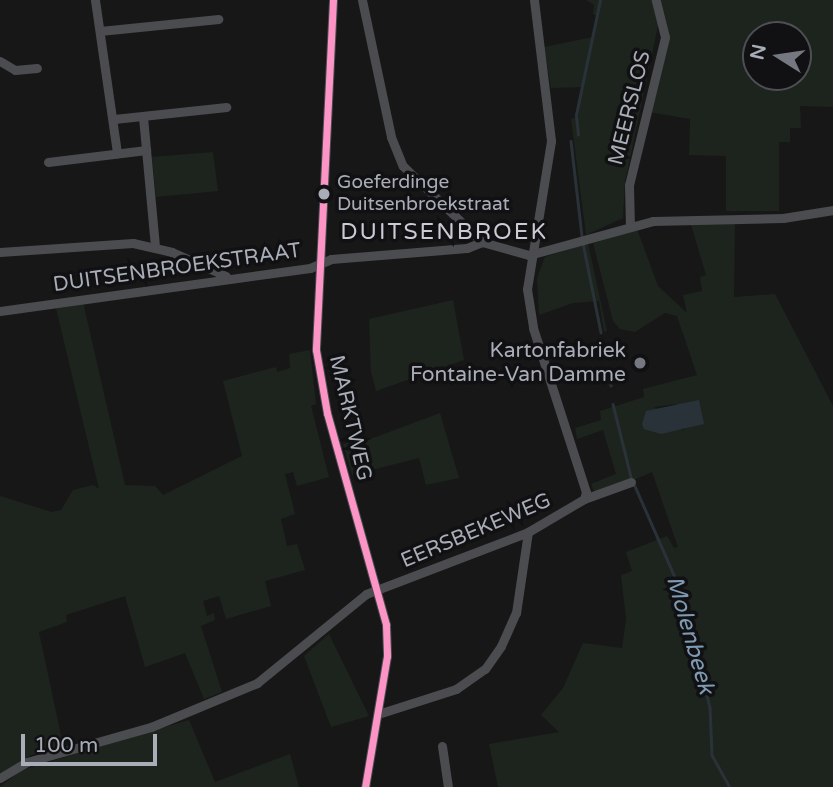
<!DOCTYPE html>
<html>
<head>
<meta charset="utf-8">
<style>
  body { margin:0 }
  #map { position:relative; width:833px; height:787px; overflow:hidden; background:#171717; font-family:"Varela Round",sans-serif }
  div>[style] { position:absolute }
  .green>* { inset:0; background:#1d241e }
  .water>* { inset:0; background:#2a3239 }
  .stream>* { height:2.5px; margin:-1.25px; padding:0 1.25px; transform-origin:1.25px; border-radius:1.25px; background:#2a3239 }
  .minor>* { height:9px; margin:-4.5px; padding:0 4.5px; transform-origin:4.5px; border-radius:4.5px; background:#4b4c50 }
  .bus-1>* { height:7px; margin:-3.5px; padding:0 3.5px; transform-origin:3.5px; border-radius:3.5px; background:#fc95c5 }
  .dots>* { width:19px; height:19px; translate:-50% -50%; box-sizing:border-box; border:4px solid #111113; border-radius:50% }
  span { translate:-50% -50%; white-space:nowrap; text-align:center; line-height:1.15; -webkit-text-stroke:7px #111113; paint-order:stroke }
  .bus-label { font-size:19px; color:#a8adb8 }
  .left { translate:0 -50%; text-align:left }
  .street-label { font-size:21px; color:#a8adb8 }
  .poi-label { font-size:21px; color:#a8adb8 }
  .right { translate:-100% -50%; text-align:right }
  .neighbourhood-label { font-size:23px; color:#c9ccd4; letter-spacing:2px }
  .water-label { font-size:23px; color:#7f9bb3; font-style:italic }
  .north { position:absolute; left:742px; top:21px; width:70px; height:70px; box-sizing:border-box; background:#111113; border:2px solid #4d4f55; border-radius:50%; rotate:282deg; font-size:19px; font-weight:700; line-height:28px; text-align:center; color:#a8adb8 }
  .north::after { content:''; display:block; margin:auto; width:24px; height:32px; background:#757880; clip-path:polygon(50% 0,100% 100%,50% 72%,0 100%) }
  .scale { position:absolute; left:21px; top:734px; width:136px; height:32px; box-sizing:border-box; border:4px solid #a8adb8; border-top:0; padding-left:9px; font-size:21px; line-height:24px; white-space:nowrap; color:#a8adb8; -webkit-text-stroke:5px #111113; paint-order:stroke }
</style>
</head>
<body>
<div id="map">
  <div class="green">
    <i style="clip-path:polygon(586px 0,652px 0,659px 21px,625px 182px,623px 218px,586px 235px,571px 119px,578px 117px,582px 87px,551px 88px,544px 47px,593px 37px,597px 16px,593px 14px,594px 5px)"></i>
    <i style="clip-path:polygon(evenodd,661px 0,833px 0,833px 107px,800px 106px,801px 128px,790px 128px,790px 142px,779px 142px,779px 211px,726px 211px,726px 156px,689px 155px,690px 119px,649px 112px,668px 30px,661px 0,756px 35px,798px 35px,798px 77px,756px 77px,756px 35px)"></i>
    <i style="clip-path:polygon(213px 152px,218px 191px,156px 197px,152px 157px)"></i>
    <i style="clip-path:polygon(evenodd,690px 221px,735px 223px,734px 297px,775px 294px,833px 406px,833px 787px,498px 787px,489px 744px,559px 732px,541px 715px,563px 688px,583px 643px,622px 648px,626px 619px,621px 575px,632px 571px,626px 552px,667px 536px,674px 548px,678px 547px,652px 472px,596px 496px,591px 484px,616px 474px,603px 430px,577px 439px,575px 428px,601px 420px,600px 411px,644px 397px,643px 389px,697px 375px,677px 316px,665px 313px,635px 332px,620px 329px,613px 321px,593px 243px,637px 229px,658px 286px,687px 313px,683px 295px,702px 291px,700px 277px,706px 275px,690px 221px,676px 404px,689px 427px,682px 430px,654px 407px,676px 404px)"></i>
    <i style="clip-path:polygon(588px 243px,607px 331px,604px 332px,599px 301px,573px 303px,539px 315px,537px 278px,545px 257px)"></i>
    <i style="clip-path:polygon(453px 300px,464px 360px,376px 391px,371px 372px,369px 319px)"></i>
    <i style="clip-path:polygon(83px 302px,125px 485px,155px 486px,163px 495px,242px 456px,223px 381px,276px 367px,277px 372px,290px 368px,289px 354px,310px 350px,316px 404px,311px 406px,329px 477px,297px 486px,293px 472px,285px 474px,295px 514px,281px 519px,287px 546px,297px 544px,305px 570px,265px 581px,271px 606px,226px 619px,219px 596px,203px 601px,207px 616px,214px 613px,215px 620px,201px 626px,222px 692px,204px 699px,185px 653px,145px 667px,125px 596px,66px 615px,67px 622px,39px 632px,63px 745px,31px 755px,0 774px,0 496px,52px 512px,61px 510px,73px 490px,93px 485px,99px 489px,55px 304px)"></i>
    <i style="clip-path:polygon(440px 413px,459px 478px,426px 485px,419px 458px,352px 475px,343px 444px,376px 437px)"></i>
    <i style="clip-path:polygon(329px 634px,369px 716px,331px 727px,304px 656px)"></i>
    <i style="clip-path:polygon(189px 720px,215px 782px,290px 754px,299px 787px,0 787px,22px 770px)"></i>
  </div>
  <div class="water">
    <i style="clip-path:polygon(699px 400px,704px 424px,661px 434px,644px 429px,642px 424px,646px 411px)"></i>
  </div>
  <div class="stream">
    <i style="left:578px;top:135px;width:20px;rotate:-96deg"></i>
    <i style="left:576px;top:115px;width:117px;rotate:-78.2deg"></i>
    <i style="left:571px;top:141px;width:96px;rotate:83.4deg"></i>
    <i style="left:583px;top:243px;width:91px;rotate:78.6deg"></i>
    <i style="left:607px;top:371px;width:15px;rotate:74deg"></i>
    <i style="left:613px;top:404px;width:75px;rotate:76.1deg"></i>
    <i style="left:635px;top:486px;width:115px;rotate:66.3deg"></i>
    <i style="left:681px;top:591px;width:120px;rotate:76deg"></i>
    <i style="left:710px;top:707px;width:48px;rotate:87.6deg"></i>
    <i style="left:712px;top:755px;width:37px;rotate:61deg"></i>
  </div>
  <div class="minor">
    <i style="left:95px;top:0;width:155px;rotate:81.8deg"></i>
    <i style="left:333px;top:0;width:350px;rotate:92.8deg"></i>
    <i style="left:316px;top:350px;width:64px;rotate:80.1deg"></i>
    <i style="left:327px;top:413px;width:220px;rotate:74.4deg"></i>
    <i style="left:386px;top:625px;width:31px;rotate:88deg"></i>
    <i style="left:387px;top:656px;width:133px;rotate:99.5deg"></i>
    <i style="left:362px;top:0;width:140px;rotate:78deg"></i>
    <i style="left:391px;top:137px;width:31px;rotate:68deg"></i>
    <i style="left:403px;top:166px;width:110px;rotate:43.9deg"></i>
    <i style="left:482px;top:242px;width:49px;rotate:15.5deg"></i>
    <i style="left:534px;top:0;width:142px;rotate:83.1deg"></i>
    <i style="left:551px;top:141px;width:150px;rotate:99.2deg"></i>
    <i style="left:527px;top:289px;width:39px;rotate:81deg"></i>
    <i style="left:533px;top:328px;width:172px;rotate:72.1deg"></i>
    <i style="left:586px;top:492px;width:7px;rotate:106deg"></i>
    <i style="left:100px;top:31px;width:119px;rotate:-5.8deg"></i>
    <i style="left:0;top:61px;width:17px;rotate:31deg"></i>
    <i style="left:15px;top:70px;width:22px;rotate:-5deg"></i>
    <i style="left:143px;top:117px;width:130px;rotate:84.7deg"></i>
    <i style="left:114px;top:119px;width:113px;rotate:-6.1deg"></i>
    <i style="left:48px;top:162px;width:99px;rotate:-7deg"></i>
    <i style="left:630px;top:227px;width:42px;rotate:-91.4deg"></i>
    <i style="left:629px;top:185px;width:152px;rotate:-76.3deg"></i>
    <i style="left:665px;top:37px;width:38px;rotate:-104deg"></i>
    <i style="left:0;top:252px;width:133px;rotate:-3.9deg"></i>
    <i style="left:133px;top:243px;width:40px;rotate:13deg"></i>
    <i style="left:172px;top:252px;width:59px;rotate:24deg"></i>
    <i style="left:529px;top:255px;width:129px;rotate:-15.3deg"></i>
    <i style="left:653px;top:221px;width:130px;rotate:-1.3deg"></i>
    <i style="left:783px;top:218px;width:51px;rotate:-9.1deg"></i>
    <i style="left:0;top:311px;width:313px;rotate:-7.9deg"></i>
    <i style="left:310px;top:268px;width:23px;rotate:-23deg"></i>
    <i style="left:331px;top:259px;width:136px;rotate:-4.6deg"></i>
    <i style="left:467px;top:248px;width:16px;rotate:-22deg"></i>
    <i style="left:378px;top:714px;width:82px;rotate:-17.8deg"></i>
    <i style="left:456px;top:689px;width:35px;rotate:-35deg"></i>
    <i style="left:485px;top:669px;width:28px;rotate:-55deg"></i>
    <i style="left:501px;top:646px;width:36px;rotate:-66deg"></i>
    <i style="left:516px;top:613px;width:82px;rotate:-81.6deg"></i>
    <i style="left:442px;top:746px;width:41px;rotate:81.7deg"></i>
    <i style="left:0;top:778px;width:31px;rotate:-31deg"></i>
    <i style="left:27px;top:762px;width:129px;rotate:-15.8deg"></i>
    <i style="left:151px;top:727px;width:115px;rotate:-22.5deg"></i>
    <i style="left:257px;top:683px;width:141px;rotate:-39.2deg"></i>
    <i style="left:366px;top:594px;width:173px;rotate:-20.9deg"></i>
    <i style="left:528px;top:532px;width:65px;rotate:-30.5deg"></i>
    <i style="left:584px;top:499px;width:50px;rotate:-19.9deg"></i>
  </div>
  <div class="bus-1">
    <i style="left:333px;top:0;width:350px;rotate:92.8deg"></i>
    <i style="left:316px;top:350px;width:64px;rotate:80.1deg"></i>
    <i style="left:327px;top:413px;width:220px;rotate:74.4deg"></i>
    <i style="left:386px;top:625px;width:31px;rotate:88deg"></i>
    <i style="left:387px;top:656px;width:133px;rotate:99.5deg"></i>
  </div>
  <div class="dots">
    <i style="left:324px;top:194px;background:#a8adb8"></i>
    <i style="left:640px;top:363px;background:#757880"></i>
  </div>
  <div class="bus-label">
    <span class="left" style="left:337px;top:194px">Goeferdinge<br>Duitsenbroekstraat</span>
  </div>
  <div class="street-label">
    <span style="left:630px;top:108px;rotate:-76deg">MEERSLOS</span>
    <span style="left:177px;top:268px;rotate:-8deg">DUITSENBROEKSTRAAT</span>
    <span style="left:350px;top:418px;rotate:77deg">MARKTWEG</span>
    <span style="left:476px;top:531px;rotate:-23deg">EERSBEKEWEG</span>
  </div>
  <div class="poi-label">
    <span class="right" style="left:626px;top:363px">Kartonfabriek<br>Fontaine-Van Damme</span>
  </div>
  <div class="neighbourhood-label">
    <span style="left:444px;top:232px">DUITSENBROEK</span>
  </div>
  <div class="water-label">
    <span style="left:690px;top:635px;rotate:74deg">Molenbeek</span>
  </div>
  <div class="north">N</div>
  <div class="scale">100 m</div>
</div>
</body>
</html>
